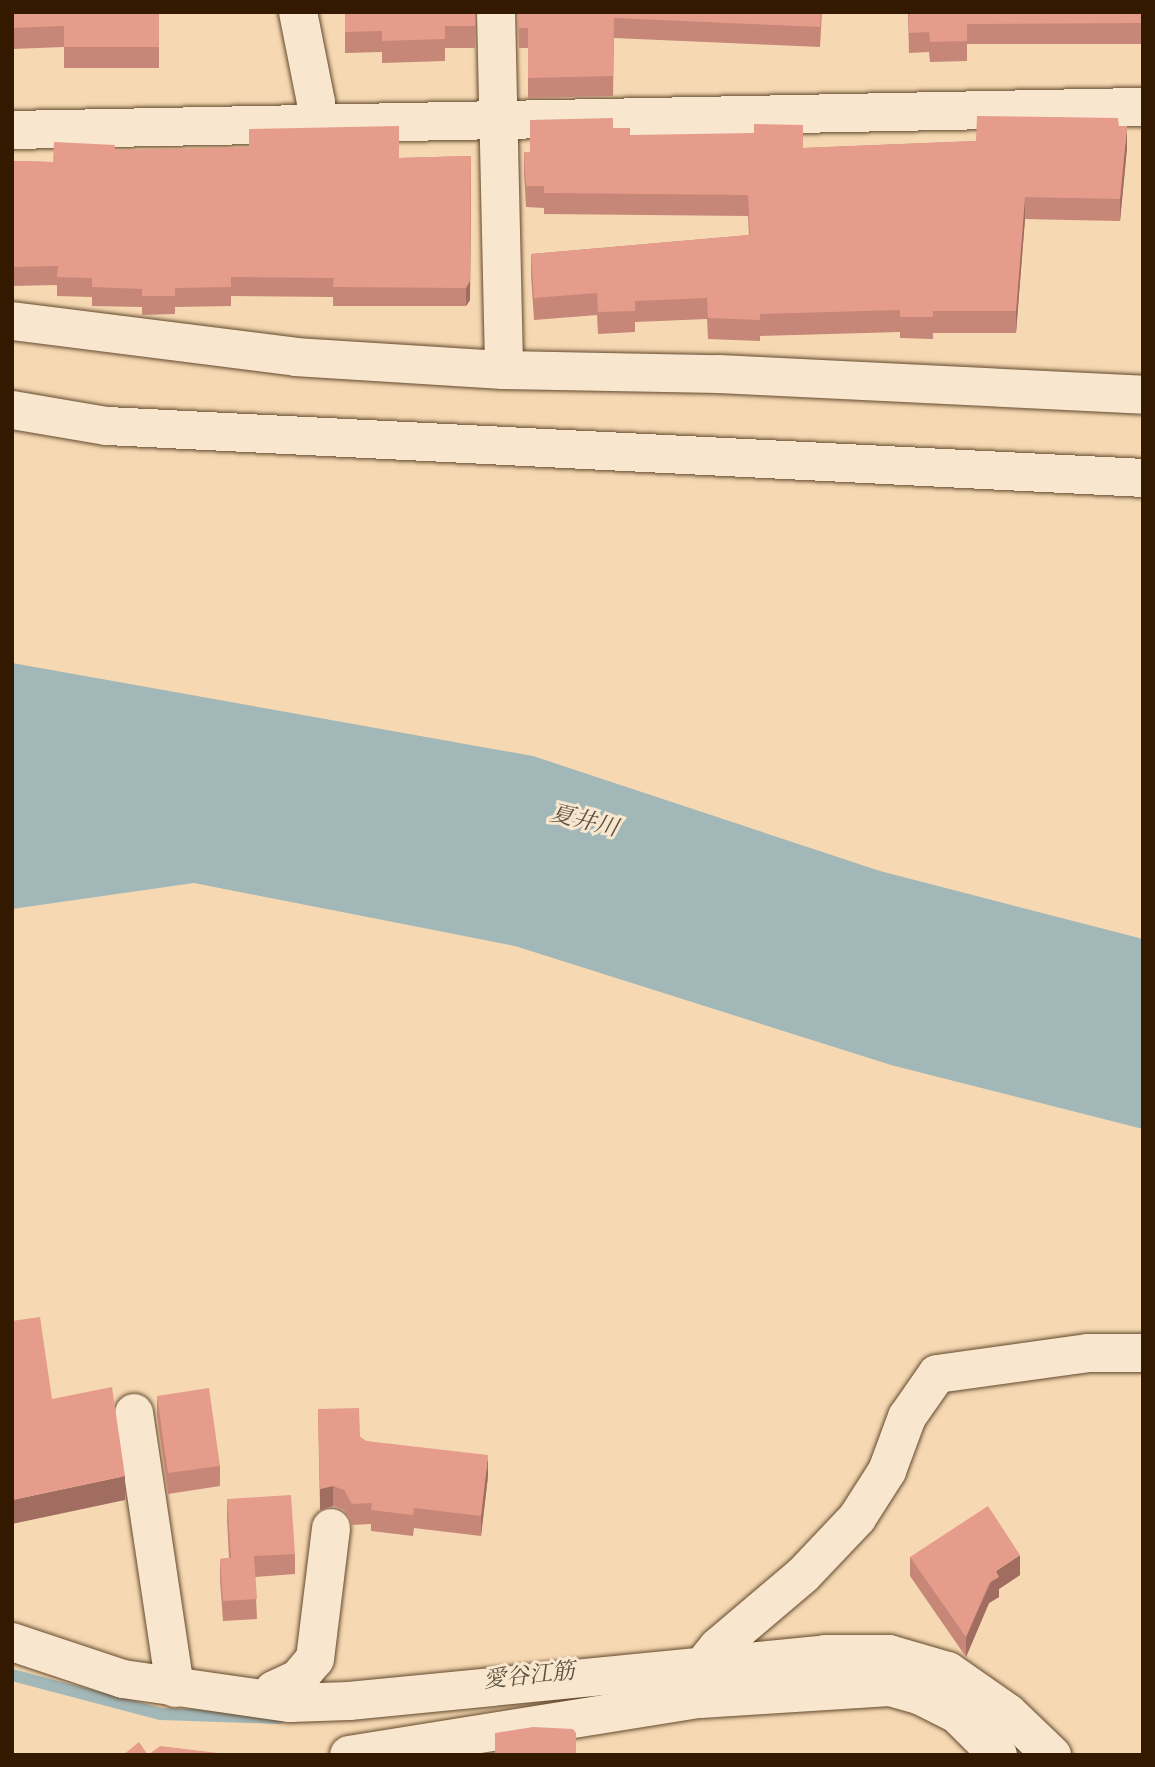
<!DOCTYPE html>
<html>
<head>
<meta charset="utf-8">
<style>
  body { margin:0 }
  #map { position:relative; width:1155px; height:1767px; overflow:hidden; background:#f6d9b3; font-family:"IM FELL French Canon","Noto Serif JP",serif }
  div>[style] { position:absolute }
  .water>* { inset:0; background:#a2b7b8 }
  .stream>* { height:12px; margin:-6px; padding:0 6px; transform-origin:6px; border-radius:6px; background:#a2b7b8 }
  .roads { filter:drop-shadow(0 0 2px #63492d) drop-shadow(0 0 2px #63492d) }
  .minor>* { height:38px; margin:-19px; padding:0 19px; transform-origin:19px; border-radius:19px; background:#f9e6ce }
  .wall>* { inset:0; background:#c68678 }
  .shaded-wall>* { inset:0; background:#a16d61 }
  .building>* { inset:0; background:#e69c8b }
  span { translate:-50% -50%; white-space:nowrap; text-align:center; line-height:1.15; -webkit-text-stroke:6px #f9e6ce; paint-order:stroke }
  .water-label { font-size:23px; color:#595040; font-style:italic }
  .frame { position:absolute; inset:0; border:14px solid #321900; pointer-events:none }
</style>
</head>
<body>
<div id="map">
  <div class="water">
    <i style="clip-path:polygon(12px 663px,533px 756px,880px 871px,1143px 939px,1143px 1129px,891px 1065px,515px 946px,194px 883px,12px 909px)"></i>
  </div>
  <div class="stream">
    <i style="left:12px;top:1675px;width:154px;rotate:14.7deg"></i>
    <i style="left:161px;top:1714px;width:118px;rotate:1.9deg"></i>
  </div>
  <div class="roads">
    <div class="minor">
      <i style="left:298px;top:12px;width:92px;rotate:78.7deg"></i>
      <i style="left:316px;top:102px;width:21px;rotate:93deg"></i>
      <i style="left:496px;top:12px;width:358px;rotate:88.7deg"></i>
      <i style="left:12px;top:130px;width:1131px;rotate:-1.17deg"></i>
      <i style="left:12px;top:321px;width:285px;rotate:7.2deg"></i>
      <i style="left:295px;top:357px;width:209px;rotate:3.6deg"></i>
      <i style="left:504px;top:370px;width:215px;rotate:1.1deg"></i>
      <i style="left:719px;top:374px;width:425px;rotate:2.8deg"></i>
      <i style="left:12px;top:410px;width:96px;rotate:9.6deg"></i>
      <i style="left:107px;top:426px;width:1037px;rotate:2.87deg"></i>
      <i style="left:134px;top:1413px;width:278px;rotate:81.5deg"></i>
      <i style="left:12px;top:1642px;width:117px;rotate:18.4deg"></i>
      <i style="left:123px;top:1679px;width:169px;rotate:8.2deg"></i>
      <i style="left:290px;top:1703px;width:59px;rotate:-1.9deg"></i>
      <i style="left:349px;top:1701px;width:478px;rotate:-5.6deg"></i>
      <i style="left:825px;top:1654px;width:64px"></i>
      <i style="left:889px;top:1654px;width:61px;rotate:16.1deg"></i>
      <i style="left:948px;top:1671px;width:73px;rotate:35deg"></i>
      <i style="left:1008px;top:1713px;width:61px;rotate:43.7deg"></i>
      <i style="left:701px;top:1668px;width:27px;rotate:-51deg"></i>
      <i style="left:718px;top:1647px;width:111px;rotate:-40.3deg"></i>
      <i style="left:803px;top:1575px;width:79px;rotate:-46.5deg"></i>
      <i style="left:857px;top:1518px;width:56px;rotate:-57.4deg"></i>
      <i style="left:887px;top:1471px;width:58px;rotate:-69.7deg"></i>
      <i style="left:907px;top:1417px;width:52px;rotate:-55.1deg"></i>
      <i style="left:937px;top:1374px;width:152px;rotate:-7.9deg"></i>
      <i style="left:1088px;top:1353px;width:55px"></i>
      <i style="left:268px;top:1698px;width:10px;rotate:-53deg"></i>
      <i style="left:274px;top:1690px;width:26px;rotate:-25deg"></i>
      <i style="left:298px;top:1679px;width:26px;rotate:-50deg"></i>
      <i style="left:315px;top:1659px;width:132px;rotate:-83deg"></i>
      <i style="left:349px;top:1755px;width:355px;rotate:-9.1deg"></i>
      <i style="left:700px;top:1699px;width:190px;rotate:-3.6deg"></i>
      <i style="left:890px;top:1687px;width:32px;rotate:16deg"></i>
      <i style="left:921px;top:1696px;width:40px;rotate:26.6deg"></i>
      <i style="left:957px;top:1714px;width:58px;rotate:45deg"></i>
    </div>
  </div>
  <div class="wall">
    <i style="clip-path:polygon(12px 12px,159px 12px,159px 68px,64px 68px,64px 47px,12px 49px)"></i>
    <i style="clip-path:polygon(345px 12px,476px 12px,475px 48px,445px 48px,445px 61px,382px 63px,382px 52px,345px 53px)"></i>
    <i style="clip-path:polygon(518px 12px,822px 12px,820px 47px,614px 38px,613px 96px,528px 98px,528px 48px,519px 48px)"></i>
    <i style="clip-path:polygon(908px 12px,1143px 12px,1143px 44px,967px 44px,967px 61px,930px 62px,929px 52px,909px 53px)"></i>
    <i style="clip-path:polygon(1119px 126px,1127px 148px,1120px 221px,1025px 219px,1016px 333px,933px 333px,933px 339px,900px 338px,900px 332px,760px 336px,760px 341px,708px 339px,707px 319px,635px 322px,635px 332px,598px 334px,597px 315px,534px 320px,531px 275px,531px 254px,749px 235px,748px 216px,544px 214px,544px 208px,526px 207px,524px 174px,524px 152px,530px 152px,613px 128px,630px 135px,803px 148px,976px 141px)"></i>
    <i style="clip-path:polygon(115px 150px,399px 158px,471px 156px,470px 300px,466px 306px,333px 306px,333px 297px,231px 296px,231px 306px,175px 307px,175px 314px,142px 315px,142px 307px,92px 306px,92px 297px,57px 296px,57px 285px,12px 286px,12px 161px,53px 162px)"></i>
    <i style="clip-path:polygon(157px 1396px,220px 1466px,220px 1486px,168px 1494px,157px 1416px)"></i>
    <i style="clip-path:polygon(318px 1409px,366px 1441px,488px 1476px,481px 1536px,414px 1528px,413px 1536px,371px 1531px,371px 1524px,352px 1525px,344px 1510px,333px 1506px,320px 1510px)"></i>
    <i style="clip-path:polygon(227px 1499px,295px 1554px,295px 1574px,255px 1577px,257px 1619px,223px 1621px,220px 1580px,220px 1559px,229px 1558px,227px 1520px)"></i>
    <i style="clip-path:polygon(910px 1557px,1020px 1575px,999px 1589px,999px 1597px,989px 1603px,966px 1657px,910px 1576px)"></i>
  </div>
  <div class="shaded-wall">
    <i style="clip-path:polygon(1127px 126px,1127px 148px,1120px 221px,1120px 199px)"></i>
    <i style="clip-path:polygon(471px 156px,470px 300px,466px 306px,466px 288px)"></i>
    <i style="clip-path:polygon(1025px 197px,1025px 219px,1016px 333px,1016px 311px)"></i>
    <i style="clip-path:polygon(488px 1455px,488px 1476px,481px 1536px,481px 1516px)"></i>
    <i style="clip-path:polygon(125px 1476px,125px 1500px,12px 1524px,12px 1500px)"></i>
    <i style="clip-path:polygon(333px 1486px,333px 1506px,320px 1510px,320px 1489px)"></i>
    <i style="clip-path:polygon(1020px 1555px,1020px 1575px,999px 1589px,999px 1597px,989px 1603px,966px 1657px,966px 1637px,996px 1571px)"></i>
  </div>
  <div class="building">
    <i style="clip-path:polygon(12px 12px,159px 12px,159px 47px,64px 47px,64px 26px,12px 28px)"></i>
    <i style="clip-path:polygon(345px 12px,475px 12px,475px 26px,445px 26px,445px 39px,382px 41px,382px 31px,345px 32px)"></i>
    <i style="clip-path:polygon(518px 12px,821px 12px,820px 27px,614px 18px,613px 76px,528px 78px,528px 28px,519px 28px)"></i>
    <i style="clip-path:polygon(909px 12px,1143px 12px,1143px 23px,967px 24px,967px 41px,930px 42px,929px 32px,909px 33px)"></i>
    <i style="clip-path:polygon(977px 116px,1118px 118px,1119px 126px,1127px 126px,1120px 199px,1025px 197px,1016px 311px,933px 311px,933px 317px,900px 317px,900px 310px,760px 314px,760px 320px,708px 318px,707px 298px,635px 301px,635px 311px,598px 312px,597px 293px,534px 298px,531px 254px,750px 235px,748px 195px,544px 193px,544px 186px,526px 186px,524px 152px,530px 152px,530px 120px,613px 118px,613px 128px,630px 128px,630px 135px,754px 133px,754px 124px,803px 125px,803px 148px,976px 141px)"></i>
    <i style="clip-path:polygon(399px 126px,399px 158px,471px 156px,470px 281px,466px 288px,333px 287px,334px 278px,231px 277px,231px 287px,175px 288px,175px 296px,142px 296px,142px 289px,92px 287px,92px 278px,57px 277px,58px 266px,12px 267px,12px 161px,53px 162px,54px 142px,115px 145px,115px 150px,249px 147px,249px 129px)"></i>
    <i style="clip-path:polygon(40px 1317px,52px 1399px,112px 1387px,125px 1476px,12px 1500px,12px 1321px)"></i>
    <i style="clip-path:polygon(209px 1388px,220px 1466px,168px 1473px,157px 1396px)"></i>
    <i style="clip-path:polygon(359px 1408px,360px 1437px,366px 1441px,488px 1455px,481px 1516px,414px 1508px,413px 1515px,371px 1510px,372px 1503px,352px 1504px,344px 1490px,333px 1486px,320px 1489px,318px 1409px)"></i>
    <i style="clip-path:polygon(291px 1495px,295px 1554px,254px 1556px,257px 1599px,223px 1601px,220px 1559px,240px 1557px,231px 1558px,227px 1499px)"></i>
    <i style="clip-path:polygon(988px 1506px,1020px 1555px,996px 1571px,999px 1577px,989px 1583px,966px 1637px,910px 1557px)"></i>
    <i style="clip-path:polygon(533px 1727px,573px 1729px,576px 1733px,576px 1755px,495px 1755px,495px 1733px)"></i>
    <i style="clip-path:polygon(139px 1742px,148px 1755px,123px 1755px)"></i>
    <i style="clip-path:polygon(160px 1746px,235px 1755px,148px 1755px)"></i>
  </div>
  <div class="water-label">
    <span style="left:584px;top:821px;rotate:14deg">夏井川</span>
    <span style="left:529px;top:1676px;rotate:-6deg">愛谷江筋</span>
  </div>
  <div class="frame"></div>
</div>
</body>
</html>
